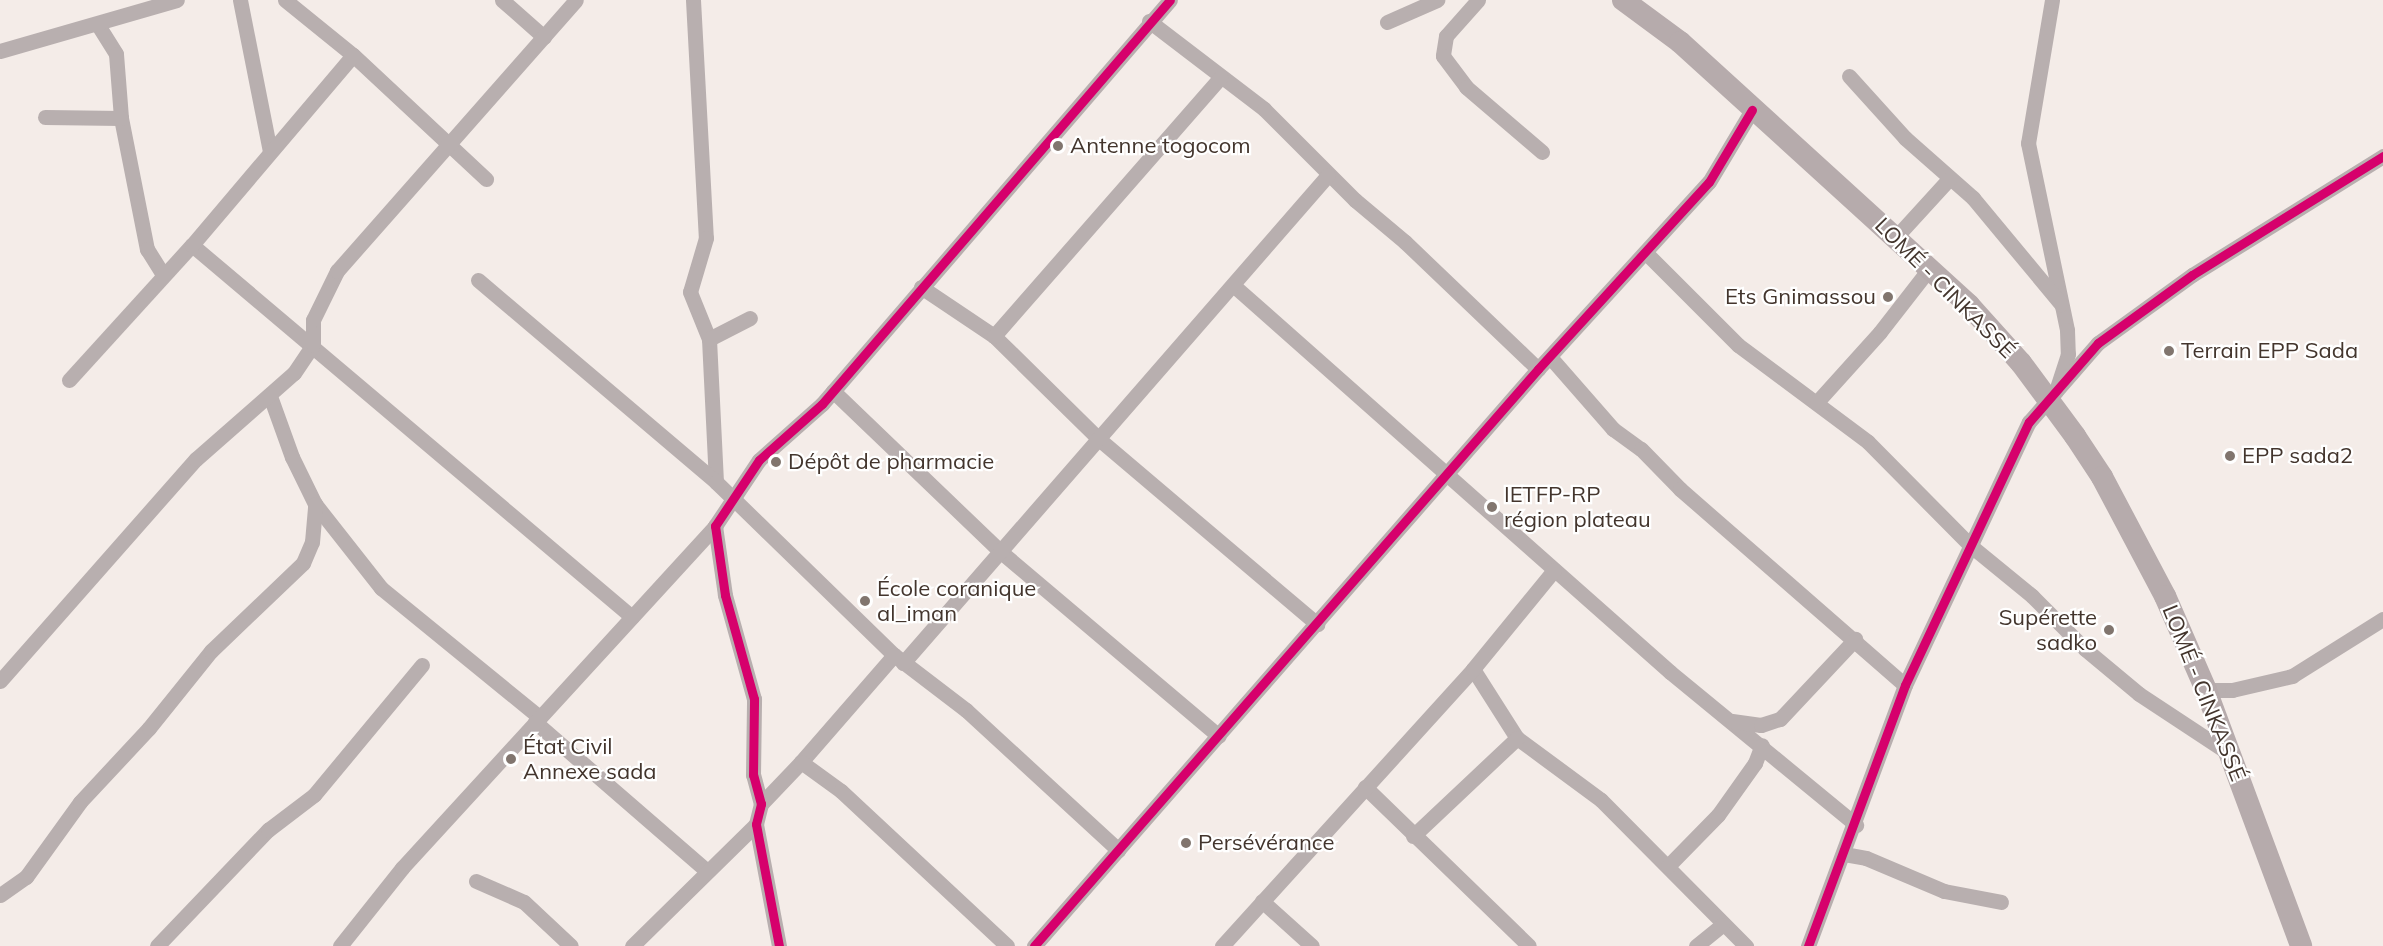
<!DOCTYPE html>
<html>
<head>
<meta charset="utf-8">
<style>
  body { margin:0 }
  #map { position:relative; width:2383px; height:946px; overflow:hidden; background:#f4ece8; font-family:Mulish,sans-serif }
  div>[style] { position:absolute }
  .minor>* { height:15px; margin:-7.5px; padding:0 7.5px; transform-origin:7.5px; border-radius:7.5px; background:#b8afaf }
  .highway>* { height:22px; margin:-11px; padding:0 11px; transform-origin:11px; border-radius:11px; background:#b6abac }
  .cycleway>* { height:9px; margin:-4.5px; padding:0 4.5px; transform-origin:4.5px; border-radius:4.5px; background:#d6006c }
  .dots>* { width:16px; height:16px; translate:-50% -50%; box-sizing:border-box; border:3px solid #fff; border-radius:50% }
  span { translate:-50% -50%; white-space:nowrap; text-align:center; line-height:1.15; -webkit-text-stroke:4.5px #fff; paint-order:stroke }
  .poi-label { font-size:22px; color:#43352d }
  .left { translate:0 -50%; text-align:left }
  .right { translate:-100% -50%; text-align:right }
  .street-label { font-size:22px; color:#43352d }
</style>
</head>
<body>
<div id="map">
  <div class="minor">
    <i style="left:240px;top:0;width:154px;rotate:78.8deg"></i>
    <i style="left:285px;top:0;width:87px;rotate:39deg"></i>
    <i style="left:353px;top:55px;width:182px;rotate:43deg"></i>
    <i style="left:502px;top:0;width:56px;rotate:41.4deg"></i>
    <i style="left:693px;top:0;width:238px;rotate:86.9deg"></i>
    <i style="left:706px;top:238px;width:56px;rotate:106.5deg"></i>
    <i style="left:690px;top:292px;width:51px;rotate:68deg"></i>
    <i style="left:709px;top:339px;width:143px;rotate:87.2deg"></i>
    <i style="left:1478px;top:0;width:48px;rotate:131.6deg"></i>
    <i style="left:1446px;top:36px;width:20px;rotate:99deg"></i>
    <i style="left:1443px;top:56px;width:39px;rotate:53deg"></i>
    <i style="left:1466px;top:87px;width:100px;rotate:40.5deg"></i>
    <i style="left:2052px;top:0;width:145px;rotate:99.5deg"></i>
    <i style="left:2028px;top:143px;width:191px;rotate:78.2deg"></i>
    <i style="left:2067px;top:330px;width:24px;rotate:88deg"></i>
    <i style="left:2068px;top:354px;width:39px;rotate:108deg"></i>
    <i style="left:1149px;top:21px;width:145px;rotate:37.4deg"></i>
    <i style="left:1264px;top:109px;width:129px;rotate:45deg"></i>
    <i style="left:1355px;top:200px;width:65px;rotate:40deg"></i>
    <i style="left:1405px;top:242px;width:184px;rotate:43.7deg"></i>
    <i style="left:1387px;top:22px;width:55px;rotate:-23.7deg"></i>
    <i style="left:98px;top:25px;width:34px;rotate:58deg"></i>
    <i style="left:116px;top:54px;width:64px;rotate:85.5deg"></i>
    <i style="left:121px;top:118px;width:134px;rotate:78.8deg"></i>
    <i style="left:147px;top:249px;width:31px;rotate:58deg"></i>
    <i style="left:0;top:51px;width:184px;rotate:-16.1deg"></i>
    <i style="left:1849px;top:76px;width:84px;rotate:47.9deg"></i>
    <i style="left:1905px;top:138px;width:91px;rotate:41.4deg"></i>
    <i style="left:1973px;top:198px;width:138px;rotate:50.3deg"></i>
    <i style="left:45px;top:117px;width:76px;rotate:0.8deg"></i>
    <i style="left:1896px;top:237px;width:79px;rotate:-47.6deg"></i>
    <i style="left:192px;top:245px;width:576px;rotate:40.21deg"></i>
    <i style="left:1646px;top:253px;width:130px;rotate:45deg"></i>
    <i style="left:1738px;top:345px;width:162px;rotate:36.7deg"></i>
    <i style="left:1868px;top:442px;width:146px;rotate:45.3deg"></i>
    <i style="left:1971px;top:546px;width:79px;rotate:39.3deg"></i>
    <i style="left:2032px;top:596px;width:75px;rotate:45deg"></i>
    <i style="left:2085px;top:649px;width:70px;rotate:39.8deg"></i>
    <i style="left:2139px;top:694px;width:109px;rotate:33.4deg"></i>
    <i style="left:478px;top:280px;width:312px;rotate:40.3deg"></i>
    <i style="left:716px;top:482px;width:248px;rotate:44.2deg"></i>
    <i style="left:894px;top:655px;width:91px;rotate:37.4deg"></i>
    <i style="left:966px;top:710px;width:207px;rotate:42.6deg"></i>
    <i style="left:1233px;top:285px;width:584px;rotate:41.53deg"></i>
    <i style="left:1670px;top:672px;width:241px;rotate:39.4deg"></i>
    <i style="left:921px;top:287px;width:88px;rotate:33.9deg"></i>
    <i style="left:994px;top:336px;width:148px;rotate:44.5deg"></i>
    <i style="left:1100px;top:440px;width:285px;rotate:40.3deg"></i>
    <i style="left:994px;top:336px;width:344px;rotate:-48.8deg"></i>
    <i style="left:709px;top:339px;width:46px;rotate:-27.1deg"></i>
    <i style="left:1550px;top:357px;width:96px;rotate:48.8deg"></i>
    <i style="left:1613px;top:429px;width:34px;rotate:36deg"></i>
    <i style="left:1641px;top:449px;width:56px;rotate:45.7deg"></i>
    <i style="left:1680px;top:489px;width:298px;rotate:41.1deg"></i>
    <i style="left:69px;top:380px;width:183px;rotate:-47.7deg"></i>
    <i style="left:192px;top:245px;width:249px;rotate:-49.7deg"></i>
    <i style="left:833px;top:391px;width:233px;rotate:43.8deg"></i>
    <i style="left:1001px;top:552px;width:285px;rotate:40.2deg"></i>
    <i style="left:270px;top:396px;width:65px;rotate:70.2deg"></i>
    <i style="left:292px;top:457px;width:52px;rotate:63.9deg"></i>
    <i style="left:315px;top:504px;width:107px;rotate:51.8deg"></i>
    <i style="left:381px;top:588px;width:204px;rotate:39.2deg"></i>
    <i style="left:1817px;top:402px;width:94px;rotate:-48deg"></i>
    <i style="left:1880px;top:332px;width:80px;rotate:-52.1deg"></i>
    <i style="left:903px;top:663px;width:647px;rotate:-48.95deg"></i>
    <i style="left:1473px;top:669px;width:82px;rotate:57.5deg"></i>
    <i style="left:1517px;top:738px;width:104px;rotate:36.4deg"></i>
    <i style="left:1601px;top:800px;width:206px;rotate:45.2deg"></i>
    <i style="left:0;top:681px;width:296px;rotate:-48.6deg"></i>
    <i style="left:196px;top:459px;width:130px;rotate:-41.3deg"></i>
    <i style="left:294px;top:373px;width:34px;rotate:-56deg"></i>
    <i style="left:313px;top:345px;width:25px;rotate:-90deg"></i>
    <i style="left:313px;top:320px;width:55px;rotate:-63.9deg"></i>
    <i style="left:337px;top:271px;width:361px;rotate:-48.6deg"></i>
    <i style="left:2206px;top:690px;width:26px"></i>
    <i style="left:2232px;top:690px;width:62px;rotate:-13.1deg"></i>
    <i style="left:2292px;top:676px;width:107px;rotate:-32.1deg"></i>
    <i style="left:1732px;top:721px;width:29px;rotate:8deg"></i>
    <i style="left:1761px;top:725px;width:20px;rotate:-18deg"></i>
    <i style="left:1780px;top:719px;width:110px;rotate:-46.8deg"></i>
    <i style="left:535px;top:722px;width:226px;rotate:40.9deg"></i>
    <i style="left:801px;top:762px;width:142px;rotate:-49deg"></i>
    <i style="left:1365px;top:787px;width:228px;rotate:44.1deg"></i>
    <i style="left:761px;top:804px;width:58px;rotate:-46.4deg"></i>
    <i style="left:801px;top:762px;width:49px;rotate:35.9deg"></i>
    <i style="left:841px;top:791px;width:227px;rotate:43deg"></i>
    <i style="left:1413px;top:836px;width:143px;rotate:-43.3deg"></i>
    <i style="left:1844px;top:854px;width:22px;rotate:10deg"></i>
    <i style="left:1866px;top:858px;width:85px;rotate:22.9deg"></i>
    <i style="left:1944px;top:891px;width:58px;rotate:10.9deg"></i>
    <i style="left:1668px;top:866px;width:71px;rotate:-45.6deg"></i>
    <i style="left:1718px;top:815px;width:64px;rotate:-54.6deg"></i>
    <i style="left:1755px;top:763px;width:19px;rotate:-69deg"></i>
    <i style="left:476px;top:881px;width:52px;rotate:23.6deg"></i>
    <i style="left:524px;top:902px;width:64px;rotate:43.1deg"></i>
    <i style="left:0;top:895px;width:32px;rotate:-35deg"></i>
    <i style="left:26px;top:877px;width:92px;rotate:-54.2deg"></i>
    <i style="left:80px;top:802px;width:101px;rotate:-47deg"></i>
    <i style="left:149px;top:728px;width:99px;rotate:-51.2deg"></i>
    <i style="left:211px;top:651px;width:127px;rotate:-43.7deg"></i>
    <i style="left:303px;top:563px;width:23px;rotate:-67deg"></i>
    <i style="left:312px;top:542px;width:38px;rotate:-85deg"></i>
    <i style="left:1262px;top:901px;width:67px;rotate:42deg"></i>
    <i style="left:157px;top:946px;width:161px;rotate:-46.3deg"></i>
    <i style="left:268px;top:830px;width:58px;rotate:-37.3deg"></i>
    <i style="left:314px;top:795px;width:169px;rotate:-50.3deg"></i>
    <i style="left:340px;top:946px;width:100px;rotate:-51.5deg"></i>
    <i style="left:402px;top:868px;width:464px;rotate:-47.5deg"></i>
    <i style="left:632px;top:946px;width:174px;rotate:-44.5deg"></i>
    <i style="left:779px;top:946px;width:124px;rotate:-100.7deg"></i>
    <i style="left:756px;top:824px;width:21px;rotate:-76deg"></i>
    <i style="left:761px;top:804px;width:30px;rotate:-105deg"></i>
    <i style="left:753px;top:775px;width:76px;rotate:-89.2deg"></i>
    <i style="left:754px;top:699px;width:108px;rotate:-105.6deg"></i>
    <i style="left:725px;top:595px;width:70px;rotate:-98.2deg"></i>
    <i style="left:715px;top:526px;width:79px;rotate:-56.3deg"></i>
    <i style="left:759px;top:460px;width:84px;rotate:-41.6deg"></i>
    <i style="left:822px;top:404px;width:533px;rotate:-49.26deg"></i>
    <i style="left:1034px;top:946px;width:766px;rotate:-48.86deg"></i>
    <i style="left:1538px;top:369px;width:253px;rotate:-47.6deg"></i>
    <i style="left:1709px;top:182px;width:84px;rotate:-59.2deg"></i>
    <i style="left:1222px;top:946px;width:374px;rotate:-47.8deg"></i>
    <i style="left:1473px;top:669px;width:128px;rotate:-50.7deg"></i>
    <i style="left:1696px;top:946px;width:33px;rotate:-39deg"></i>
    <i style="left:1808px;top:946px;width:278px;rotate:-69.6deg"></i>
    <i style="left:1905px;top:685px;width:291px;rotate:-64.8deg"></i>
    <i style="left:2029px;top:422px;width:105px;rotate:-48.9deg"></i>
    <i style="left:2098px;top:343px;width:116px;rotate:-35.9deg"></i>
    <i style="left:2192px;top:275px;width:225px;rotate:-31.9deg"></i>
  </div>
  <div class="highway">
    <i style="left:1623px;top:0;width:71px;rotate:36.4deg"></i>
    <i style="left:1680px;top:42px;width:391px;rotate:42.3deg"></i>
    <i style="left:1969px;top:305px;width:78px;rotate:48.1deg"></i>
    <i style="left:2021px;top:363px;width:91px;rotate:53.5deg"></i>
    <i style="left:2075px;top:436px;width:49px;rotate:56.6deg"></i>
    <i style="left:2102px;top:477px;width:135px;rotate:62.1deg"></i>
    <i style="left:2165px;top:596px;width:103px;rotate:66.4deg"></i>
    <i style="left:2206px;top:690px;width:273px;rotate:69.6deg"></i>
  </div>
  <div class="cycleway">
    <i style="left:779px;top:946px;width:124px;rotate:-100.7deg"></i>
    <i style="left:756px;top:824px;width:21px;rotate:-76deg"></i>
    <i style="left:761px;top:804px;width:30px;rotate:-105deg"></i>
    <i style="left:753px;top:775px;width:76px;rotate:-89.2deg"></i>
    <i style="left:754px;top:699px;width:108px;rotate:-105.6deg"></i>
    <i style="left:725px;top:595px;width:70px;rotate:-98.2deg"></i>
    <i style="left:715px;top:526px;width:79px;rotate:-56.3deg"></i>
    <i style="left:759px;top:460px;width:84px;rotate:-41.6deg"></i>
    <i style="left:822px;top:404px;width:533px;rotate:-49.26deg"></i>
    <i style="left:1034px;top:946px;width:766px;rotate:-48.86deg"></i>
    <i style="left:1538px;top:369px;width:253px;rotate:-47.6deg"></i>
    <i style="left:1709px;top:182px;width:84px;rotate:-59.2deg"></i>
    <i style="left:1808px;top:946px;width:278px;rotate:-69.6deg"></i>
    <i style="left:1905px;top:685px;width:291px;rotate:-64.8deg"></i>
    <i style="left:2029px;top:422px;width:105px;rotate:-48.9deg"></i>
    <i style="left:2098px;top:343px;width:116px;rotate:-35.9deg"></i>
    <i style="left:2192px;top:275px;width:225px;rotate:-31.9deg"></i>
  </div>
  <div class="dots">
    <i style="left:1058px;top:146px;background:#81756e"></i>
    <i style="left:1888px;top:297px;background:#81756e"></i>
    <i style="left:2169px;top:351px;background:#81756e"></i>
    <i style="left:2230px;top:456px;background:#81756e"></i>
    <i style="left:776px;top:462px;background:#81756e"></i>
    <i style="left:1492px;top:507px;background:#81756e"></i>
    <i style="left:865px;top:601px;background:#81756e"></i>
    <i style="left:2109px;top:630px;background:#81756e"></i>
    <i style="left:511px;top:759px;background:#81756e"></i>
    <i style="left:1186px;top:843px;background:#81756e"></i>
  </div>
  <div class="poi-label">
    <span class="left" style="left:1070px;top:146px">Antenne togocom</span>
    <span class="right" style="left:1876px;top:297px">Ets Gnimassou</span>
    <span class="left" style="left:2181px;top:351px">Terrain EPP Sada</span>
    <span class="left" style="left:2242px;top:456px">EPP sada2</span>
    <span class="left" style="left:788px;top:462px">Dépôt de pharmacie</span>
    <span class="left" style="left:1504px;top:507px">IETFP-RP<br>région plateau</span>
    <span class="left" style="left:877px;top:601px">École coranique<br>al_iman</span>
    <span class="right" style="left:2097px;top:630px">Supérette<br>sadko</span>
    <span class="left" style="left:523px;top:759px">État Civil<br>Annexe sada</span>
    <span class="left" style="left:1198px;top:843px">Persévérance</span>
  </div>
  <div class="street-label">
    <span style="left:1945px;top:288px;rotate:45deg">LOMÉ - CINKASSÉ</span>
    <span style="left:2204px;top:693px;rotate:68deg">LOMÉ - CINKASSÉ</span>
  </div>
</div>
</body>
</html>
